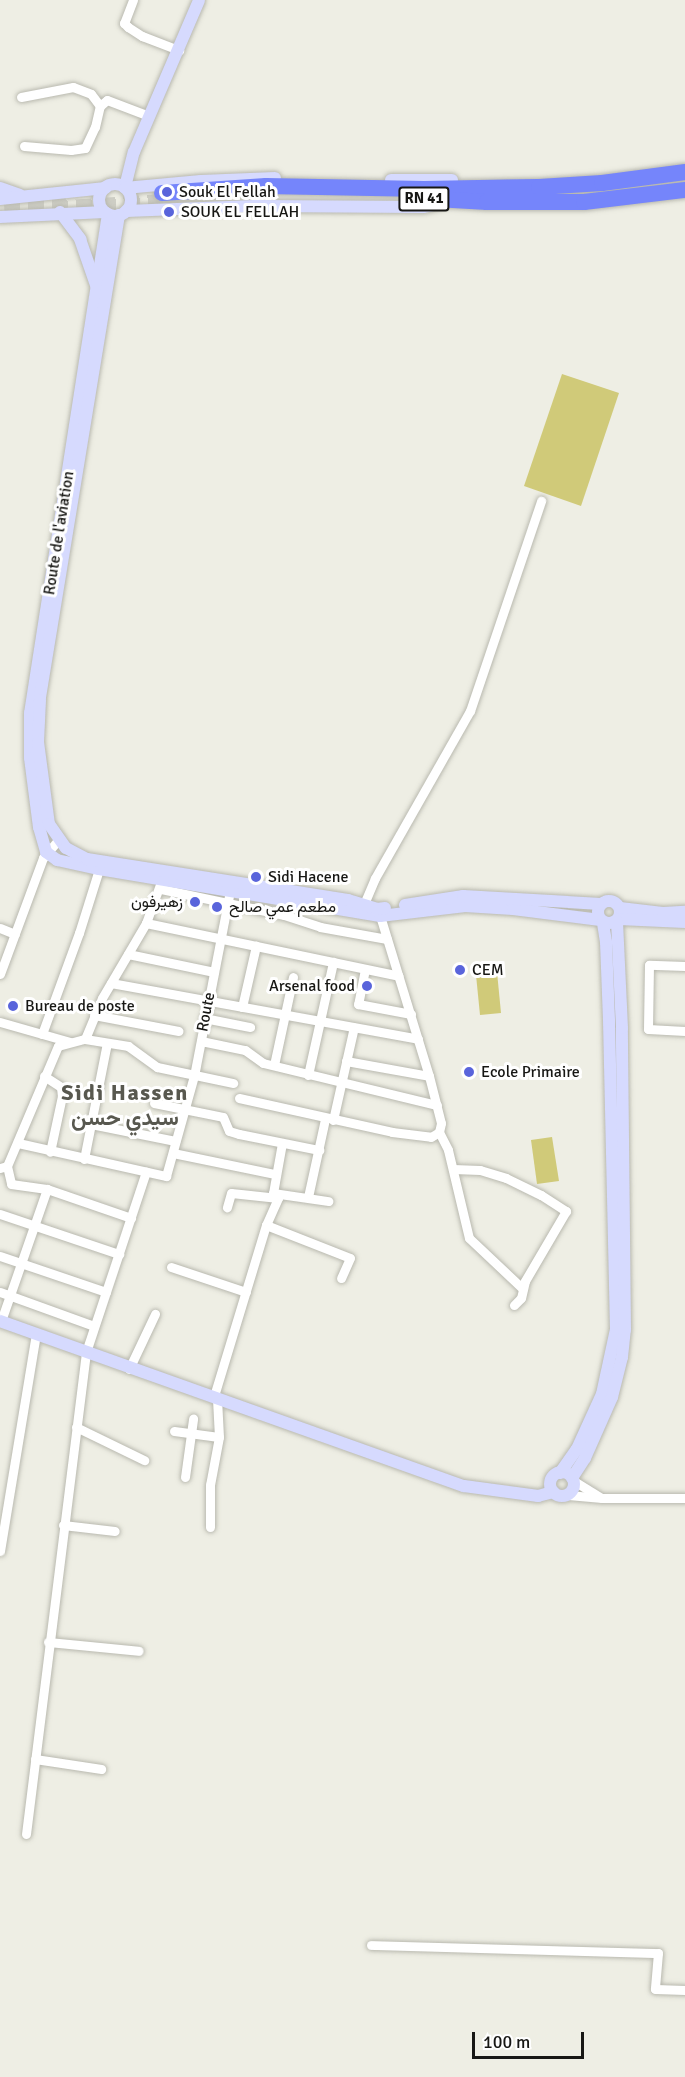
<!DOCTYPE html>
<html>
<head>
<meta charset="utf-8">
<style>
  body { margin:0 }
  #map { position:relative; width:685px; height:2077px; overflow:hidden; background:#eeeee4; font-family:Signika,Vazirmatn,sans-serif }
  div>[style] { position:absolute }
  .green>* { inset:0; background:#d0ca79 }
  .highway-tunnel>* { height:16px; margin-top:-8px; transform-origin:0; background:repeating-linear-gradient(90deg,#cecec5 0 16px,transparent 0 24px) }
  .roads { filter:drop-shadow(0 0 2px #b9b9af) drop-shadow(0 0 2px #b9b9af) }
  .street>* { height:9px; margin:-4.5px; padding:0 4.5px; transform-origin:4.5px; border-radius:4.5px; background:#fff }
  .secondary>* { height:12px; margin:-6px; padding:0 6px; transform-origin:6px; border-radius:6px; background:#d6dafe }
  .secondary>.ring { margin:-6px; padding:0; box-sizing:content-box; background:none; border:12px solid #d6dafe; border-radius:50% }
  .highway>* { height:16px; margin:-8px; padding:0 8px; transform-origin:8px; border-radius:8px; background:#7585fb }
  .dots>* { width:16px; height:16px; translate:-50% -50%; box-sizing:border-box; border:3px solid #fff; border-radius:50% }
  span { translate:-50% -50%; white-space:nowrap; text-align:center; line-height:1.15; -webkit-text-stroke:6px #fff; paint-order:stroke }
  .shield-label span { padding:2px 4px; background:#fff; border:2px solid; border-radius:4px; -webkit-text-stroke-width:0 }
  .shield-label { font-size:15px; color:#171714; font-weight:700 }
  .poi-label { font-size:16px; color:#171714 }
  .left { translate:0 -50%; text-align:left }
  .right { translate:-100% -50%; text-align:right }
  .street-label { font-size:16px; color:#171714 }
  .district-label { font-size:22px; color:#58584f; font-weight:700; letter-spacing:1.5px }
  .scale { position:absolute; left:472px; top:2032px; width:112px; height:27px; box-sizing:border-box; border:3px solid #171714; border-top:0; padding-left:8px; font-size:18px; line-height:21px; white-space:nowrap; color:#171714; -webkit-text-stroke:4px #fff; paint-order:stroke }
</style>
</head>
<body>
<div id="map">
  <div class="green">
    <i style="clip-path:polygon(562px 374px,619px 393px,581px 506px,524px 486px)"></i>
    <i style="clip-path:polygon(497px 972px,501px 1013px,480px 1015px,476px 975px)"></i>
    <i style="clip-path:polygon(552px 1137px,559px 1181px,537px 1184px,531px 1140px)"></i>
  </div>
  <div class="highway-tunnel">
    <i style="left:4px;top:204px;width:62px;rotate:-3.7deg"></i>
    <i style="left:52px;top:209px;width:111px;rotate:-3.6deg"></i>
  </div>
  <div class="roads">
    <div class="street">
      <i style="left:133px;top:0;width:25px;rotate:111deg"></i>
      <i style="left:124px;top:23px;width:6px;rotate:45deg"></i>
      <i style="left:128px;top:27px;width:17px;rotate:33deg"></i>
      <i style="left:142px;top:36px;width:40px;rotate:21deg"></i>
      <i style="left:21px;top:97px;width:53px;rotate:-10.9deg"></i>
      <i style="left:73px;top:87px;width:19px;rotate:21deg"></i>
      <i style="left:91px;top:94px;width:15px;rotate:53deg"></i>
      <i style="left:24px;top:146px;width:47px;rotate:4.9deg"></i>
      <i style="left:71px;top:150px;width:14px;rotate:-8deg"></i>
      <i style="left:85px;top:148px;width:23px;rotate:-65deg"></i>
      <i style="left:95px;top:127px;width:22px;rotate:-77deg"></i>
      <i style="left:100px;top:106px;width:9px;rotate:-41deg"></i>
      <i style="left:107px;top:100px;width:45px;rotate:20.9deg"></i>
      <i style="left:161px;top:889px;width:126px;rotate:11.9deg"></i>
      <i style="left:284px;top:915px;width:38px;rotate:18deg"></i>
      <i style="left:320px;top:927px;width:68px;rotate:10.2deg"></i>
      <i style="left:364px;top:904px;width:28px;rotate:-67deg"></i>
      <i style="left:375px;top:878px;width:192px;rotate:-60.4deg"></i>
      <i style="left:470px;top:711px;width:222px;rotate:-71.3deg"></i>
      <i style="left:146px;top:923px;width:258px;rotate:11.8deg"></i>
      <i style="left:0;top:928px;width:16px;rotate:22deg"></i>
      <i style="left:128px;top:954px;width:88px;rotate:11.8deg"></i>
      <i style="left:685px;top:966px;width:36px;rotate:-178deg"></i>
      <i style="left:649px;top:965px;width:64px;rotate:90.9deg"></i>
      <i style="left:648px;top:1029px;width:37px;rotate:3deg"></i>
      <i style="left:365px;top:969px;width:36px;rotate:101deg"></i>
      <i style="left:358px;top:1004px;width:54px;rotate:10.7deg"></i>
      <i style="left:0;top:974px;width:124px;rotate:-69.7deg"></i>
      <i style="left:43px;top:858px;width:23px;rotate:-50deg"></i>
      <i style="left:111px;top:983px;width:312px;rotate:10.3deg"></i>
      <i style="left:242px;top:1007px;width:63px;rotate:-77.1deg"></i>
      <i style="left:94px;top:1015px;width:86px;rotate:10.7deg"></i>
      <i style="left:204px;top:1018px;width:47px;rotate:11.1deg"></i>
      <i style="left:0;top:1022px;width:73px;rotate:15.9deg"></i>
      <i style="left:42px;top:1034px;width:108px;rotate:-69.9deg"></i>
      <i style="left:79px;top:933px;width:67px;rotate:-72.6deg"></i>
      <i style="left:85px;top:1039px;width:44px;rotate:9.2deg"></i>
      <i style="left:128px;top:1046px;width:36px;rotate:36deg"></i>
      <i style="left:157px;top:1067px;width:78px;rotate:11.9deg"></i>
      <i style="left:201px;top:1041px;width:45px;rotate:11.6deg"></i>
      <i style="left:245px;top:1050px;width:22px;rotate:36deg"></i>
      <i style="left:263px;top:1063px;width:179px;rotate:13.6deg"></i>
      <i style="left:346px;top:1061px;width:84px;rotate:10.2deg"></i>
      <i style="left:274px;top:1065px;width:90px;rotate:-77.8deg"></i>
      <i style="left:308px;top:1075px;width:116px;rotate:-77.5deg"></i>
      <i style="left:44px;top:1076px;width:20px;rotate:33deg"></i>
      <i style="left:61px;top:1087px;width:9px;rotate:84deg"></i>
      <i style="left:62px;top:1096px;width:57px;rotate:102.1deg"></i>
      <i style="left:239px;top:1098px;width:157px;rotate:12.5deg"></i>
      <i style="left:392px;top:1132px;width:39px;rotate:7deg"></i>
      <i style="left:431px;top:1137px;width:9px;rotate:-32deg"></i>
      <i style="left:439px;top:1132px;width:9px;rotate:-77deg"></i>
      <i style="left:441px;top:1123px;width:49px;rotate:-104.3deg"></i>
      <i style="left:429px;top:1076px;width:171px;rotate:-107deg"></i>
      <i style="left:154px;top:1103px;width:70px;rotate:11.5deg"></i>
      <i style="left:223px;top:1117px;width:15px;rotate:67deg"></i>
      <i style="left:229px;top:1131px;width:10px;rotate:17deg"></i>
      <i style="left:239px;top:1134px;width:82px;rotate:11.3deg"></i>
      <i style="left:333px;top:1120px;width:95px;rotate:-77.3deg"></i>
      <i style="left:91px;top:1124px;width:86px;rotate:11.4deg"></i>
      <i style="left:439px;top:1132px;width:20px;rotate:63deg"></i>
      <i style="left:448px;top:1150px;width:90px;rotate:76.6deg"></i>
      <i style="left:469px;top:1238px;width:74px;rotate:43.4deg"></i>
      <i style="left:18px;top:1143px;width:152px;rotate:12.6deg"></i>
      <i style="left:166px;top:1176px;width:104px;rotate:-74.4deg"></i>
      <i style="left:194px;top:1076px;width:195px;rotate:-79deg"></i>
      <i style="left:282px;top:1143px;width:51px;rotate:100.2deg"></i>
      <i style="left:273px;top:1193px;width:56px;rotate:8.3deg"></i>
      <i style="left:173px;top:1153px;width:103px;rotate:11.7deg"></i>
      <i style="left:84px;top:1159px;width:118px;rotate:-78.8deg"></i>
      <i style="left:7px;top:1166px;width:18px;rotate:77deg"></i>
      <i style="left:11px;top:1184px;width:36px;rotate:8deg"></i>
      <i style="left:47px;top:1189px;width:89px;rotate:19deg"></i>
      <i style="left:0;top:1168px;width:7px;rotate:-16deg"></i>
      <i style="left:7px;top:1166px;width:130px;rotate:-67deg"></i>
      <i style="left:58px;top:1046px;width:28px;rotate:-15deg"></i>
      <i style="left:85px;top:1039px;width:44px;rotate:-67.5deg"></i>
      <i style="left:102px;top:998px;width:87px;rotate:-59.6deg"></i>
      <i style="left:146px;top:923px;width:47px;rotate:-70deg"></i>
      <i style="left:453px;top:1169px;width:27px;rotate:2deg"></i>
      <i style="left:480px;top:1170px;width:27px;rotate:17deg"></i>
      <i style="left:506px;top:1178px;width:39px;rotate:26deg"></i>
      <i style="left:541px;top:1195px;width:30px;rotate:33deg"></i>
      <i style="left:566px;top:1211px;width:81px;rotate:120.4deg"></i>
      <i style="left:525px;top:1281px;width:17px;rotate:103deg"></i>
      <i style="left:521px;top:1298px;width:10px;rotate:135deg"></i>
      <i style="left:308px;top:1197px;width:80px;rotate:-77.7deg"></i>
      <i style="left:0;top:1214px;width:126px;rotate:18.6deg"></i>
      <i style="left:266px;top:1225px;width:90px;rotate:21.4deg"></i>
      <i style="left:350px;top:1258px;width:22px;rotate:114deg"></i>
      <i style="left:0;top:1256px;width:112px;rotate:18.8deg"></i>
      <i style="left:171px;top:1267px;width:79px;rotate:18.4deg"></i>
      <i style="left:0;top:1292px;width:100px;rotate:19.9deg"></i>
      <i style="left:1px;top:1321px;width:140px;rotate:-70.8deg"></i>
      <i style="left:129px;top:1369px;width:61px;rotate:-64.7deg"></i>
      <i style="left:214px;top:1396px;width:179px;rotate:-73.1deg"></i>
      <i style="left:266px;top:1225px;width:30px;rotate:-66deg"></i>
      <i style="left:278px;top:1198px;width:47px;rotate:-173.9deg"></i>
      <i style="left:231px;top:1193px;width:15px;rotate:106deg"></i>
      <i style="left:76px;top:1427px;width:76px;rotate:25.9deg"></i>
      <i style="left:174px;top:1431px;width:45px;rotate:7.6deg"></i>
      <i style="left:185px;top:1477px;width:59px;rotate:-82.1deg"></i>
      <i style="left:574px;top:1481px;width:31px;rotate:32deg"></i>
      <i style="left:568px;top:1495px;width:34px;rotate:5deg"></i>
      <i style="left:602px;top:1498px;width:83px"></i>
      <i style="left:63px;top:1525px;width:52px;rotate:6.6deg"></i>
      <i style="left:210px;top:1527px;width:42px;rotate:-90deg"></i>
      <i style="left:210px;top:1485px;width:49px;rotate:-79.4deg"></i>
      <i style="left:219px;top:1437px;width:39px;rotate:-93deg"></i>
      <i style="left:0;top:1551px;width:220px;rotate:-80.6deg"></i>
      <i style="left:48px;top:1642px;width:91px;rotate:5.6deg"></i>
      <i style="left:35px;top:1759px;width:67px;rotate:8.6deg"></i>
      <i style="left:26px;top:1834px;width:486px;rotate:-82.9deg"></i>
      <i style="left:86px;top:1352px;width:190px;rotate:-71.6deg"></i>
      <i style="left:371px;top:1945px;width:287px;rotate:1.6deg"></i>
      <i style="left:658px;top:1953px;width:36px;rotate:95deg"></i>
      <i style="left:655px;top:1989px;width:30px;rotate:2deg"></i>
    </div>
    <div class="secondary">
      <i style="left:391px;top:180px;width:61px"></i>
      <i class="ring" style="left:99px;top:184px;width:20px;height:20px"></i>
      <i style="left:125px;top:187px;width:36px;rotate:-76deg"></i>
      <i style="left:134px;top:152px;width:165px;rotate:-66.8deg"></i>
      <i style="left:0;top:188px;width:21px;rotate:19deg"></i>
      <i style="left:125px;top:188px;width:76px;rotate:-5.3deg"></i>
      <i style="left:201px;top:181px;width:74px;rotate:-2.3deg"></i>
      <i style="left:0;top:199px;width:106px;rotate:-6deg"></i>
      <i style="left:126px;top:211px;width:129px;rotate:-2.2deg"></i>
      <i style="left:255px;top:206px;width:168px;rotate:0.3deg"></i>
      <i style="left:423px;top:207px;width:25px;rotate:-11deg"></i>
      <i style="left:60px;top:212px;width:34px;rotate:53deg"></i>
      <i style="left:80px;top:239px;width:52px;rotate:70.9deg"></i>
      <i style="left:108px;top:214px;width:505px;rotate:98.88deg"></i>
      <i style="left:30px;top:713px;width:45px;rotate:90deg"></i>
      <i style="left:30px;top:758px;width:70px;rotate:82.6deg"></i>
      <i style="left:39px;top:827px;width:26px;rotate:74deg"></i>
      <i style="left:46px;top:852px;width:14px;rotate:36deg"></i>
      <i style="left:57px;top:860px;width:43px;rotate:12.1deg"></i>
      <i style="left:99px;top:869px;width:285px;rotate:9.5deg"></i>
      <i style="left:380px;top:916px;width:86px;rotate:-6.7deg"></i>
      <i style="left:465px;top:906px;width:48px;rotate:3.6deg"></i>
      <i style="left:513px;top:909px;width:88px;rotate:7.2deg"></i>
      <i style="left:119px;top:215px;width:491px;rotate:99.3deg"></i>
      <i style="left:40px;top:700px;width:42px;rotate:92.7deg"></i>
      <i style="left:38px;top:742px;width:83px;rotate:82.4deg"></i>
      <i style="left:49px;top:824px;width:29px;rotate:55deg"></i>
      <i style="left:66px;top:848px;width:24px;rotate:28deg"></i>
      <i style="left:87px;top:859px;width:264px;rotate:8.9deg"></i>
      <i style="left:348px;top:900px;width:30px;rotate:17deg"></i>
      <i style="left:377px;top:909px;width:8px;rotate:-7deg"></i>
      <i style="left:0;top:217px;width:105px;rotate:-2.7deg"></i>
      <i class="ring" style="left:598px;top:901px;width:10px;height:10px"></i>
      <i style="left:405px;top:905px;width:59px;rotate:-8.8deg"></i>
      <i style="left:463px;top:896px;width:138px;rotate:3.3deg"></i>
      <i style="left:620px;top:908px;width:43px;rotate:6.6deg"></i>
      <i style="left:663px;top:913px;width:22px;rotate:-3deg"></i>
      <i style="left:619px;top:919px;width:66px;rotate:2.6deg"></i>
      <i style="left:0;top:1321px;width:492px;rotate:19.6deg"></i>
      <i style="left:464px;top:1486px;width:75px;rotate:7.7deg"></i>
      <i style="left:538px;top:1496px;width:16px;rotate:-15deg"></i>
      <i class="ring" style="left:550px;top:1472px;width:12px;height:12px"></i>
      <i style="left:560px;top:1473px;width:29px;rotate:-55deg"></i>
      <i style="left:577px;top:1449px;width:60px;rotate:-65.6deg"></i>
      <i style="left:602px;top:1394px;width:66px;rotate:-77.8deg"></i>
      <i style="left:616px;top:1329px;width:309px;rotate:-91.3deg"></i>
      <i style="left:609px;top:1020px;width:78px;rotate:-92.2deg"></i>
      <i style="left:606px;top:942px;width:20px;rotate:-99deg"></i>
      <i style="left:572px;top:1478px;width:24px;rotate:-57deg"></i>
      <i style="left:585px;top:1458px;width:67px;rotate:-66.1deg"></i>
      <i style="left:612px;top:1397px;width:41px;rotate:-76deg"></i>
      <i style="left:622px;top:1357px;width:27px;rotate:-84deg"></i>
      <i style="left:625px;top:1330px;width:302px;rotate:-90.6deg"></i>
      <i style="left:622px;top:1028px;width:107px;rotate:-92.7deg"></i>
    </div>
    <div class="highway">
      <i style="left:162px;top:193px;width:104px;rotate:-3.9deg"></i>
      <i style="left:266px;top:186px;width:158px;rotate:1.1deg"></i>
      <i style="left:424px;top:189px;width:115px;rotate:-1deg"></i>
      <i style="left:539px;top:187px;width:63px;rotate:-3.6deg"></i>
      <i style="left:602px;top:183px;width:84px;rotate:-7.5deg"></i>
      <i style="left:436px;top:199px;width:51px;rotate:3.4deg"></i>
      <i style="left:487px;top:202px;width:97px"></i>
      <i style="left:584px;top:202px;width:102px;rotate:-6.8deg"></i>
    </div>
  </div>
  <div class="dots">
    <i style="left:167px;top:192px;background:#5964db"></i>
    <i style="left:169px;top:212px;background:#5964db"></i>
    <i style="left:256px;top:877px;background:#5964db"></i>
    <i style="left:195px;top:902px;background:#5964db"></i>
    <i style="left:217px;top:907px;background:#5964db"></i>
    <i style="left:460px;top:970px;background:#5964db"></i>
    <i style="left:367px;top:986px;background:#5964db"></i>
    <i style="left:13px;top:1006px;background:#5964db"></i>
    <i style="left:469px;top:1072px;background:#5964db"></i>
  </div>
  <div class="shield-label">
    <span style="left:424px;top:199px">RN 41</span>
  </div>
  <div class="poi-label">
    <span class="left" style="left:179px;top:192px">Souk El Fellah</span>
    <span class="left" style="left:181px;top:212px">SOUK EL FELLAH</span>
    <span class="left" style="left:268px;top:877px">Sidi Hacene</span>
    <span class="right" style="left:183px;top:902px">زهيرفون</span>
    <span class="left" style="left:229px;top:907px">مطعم عمي صالح</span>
    <span class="left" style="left:472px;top:970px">CEM</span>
    <span class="right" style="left:355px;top:986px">Arsenal food</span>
    <span class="left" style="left:25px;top:1006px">Bureau de poste</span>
    <span class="left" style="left:481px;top:1072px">Ecole Primaire</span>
  </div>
  <div class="street-label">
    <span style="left:59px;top:533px;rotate:-81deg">Route de l'aviation</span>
    <span style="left:206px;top:1012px;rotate:-79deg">Route</span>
  </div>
  <div class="district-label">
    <span style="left:125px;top:1105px">Sidi Hassen<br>سيدي حسن</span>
  </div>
  <div class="scale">100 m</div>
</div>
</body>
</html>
